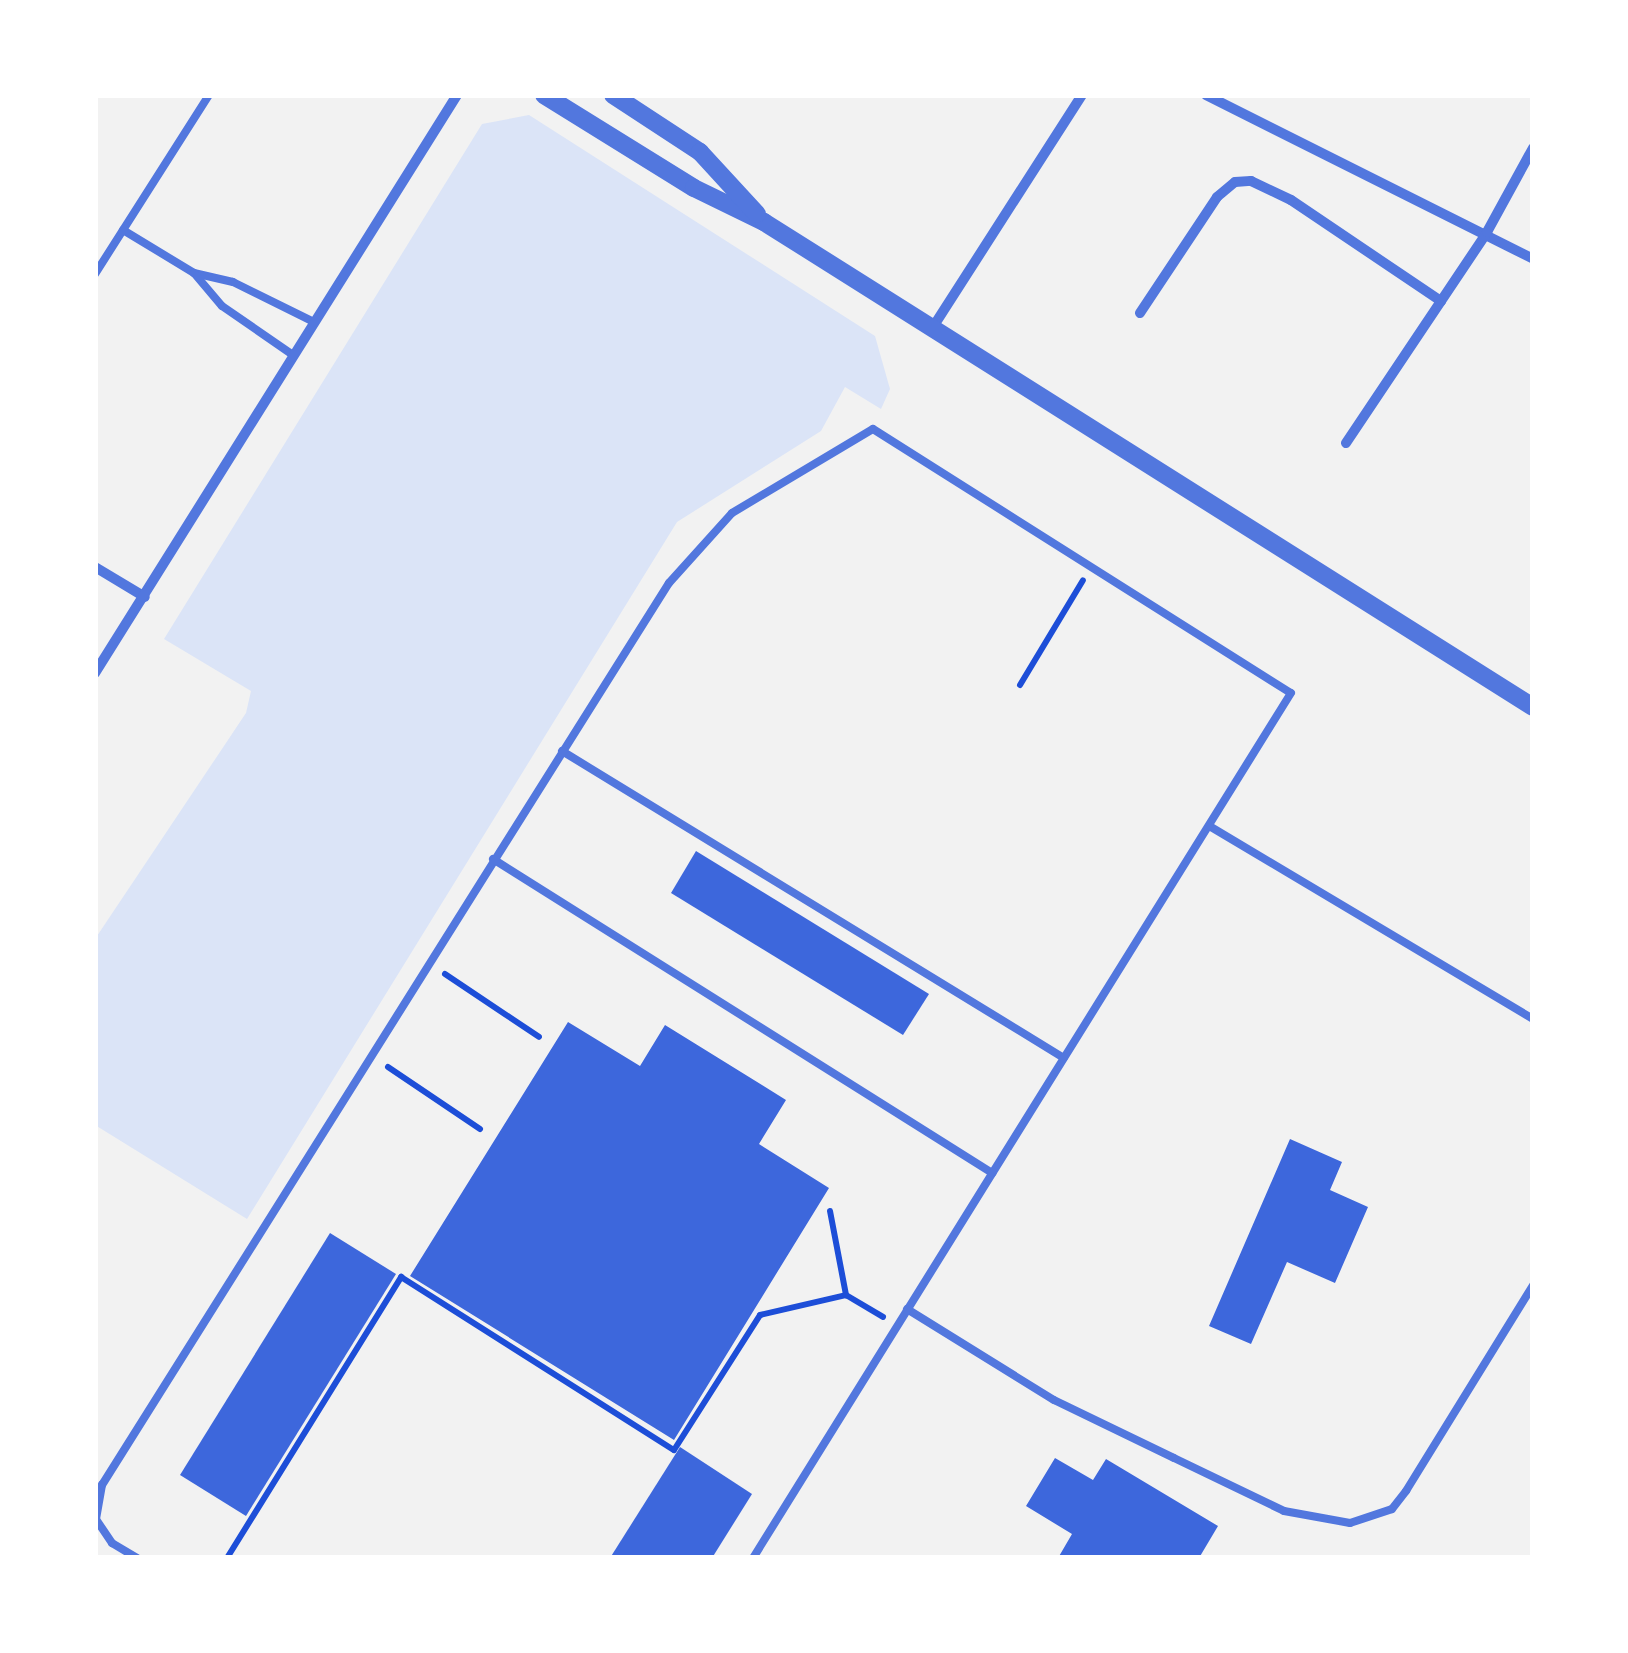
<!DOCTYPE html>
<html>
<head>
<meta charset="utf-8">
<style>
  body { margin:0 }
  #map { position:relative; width:1628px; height:1653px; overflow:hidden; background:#f2f2f2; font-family:Arial,sans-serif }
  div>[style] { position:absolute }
  .green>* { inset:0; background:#dbe4f7 }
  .building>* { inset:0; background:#3d67dc }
  .path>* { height:6px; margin:-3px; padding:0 3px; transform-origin:3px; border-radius:3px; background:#1d4ed8 }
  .service>* { height:8px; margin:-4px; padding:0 4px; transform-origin:4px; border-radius:4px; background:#5277de }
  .minor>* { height:10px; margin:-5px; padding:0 5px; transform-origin:5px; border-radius:5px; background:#5277de }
  .tertiary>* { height:18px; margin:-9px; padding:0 9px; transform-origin:9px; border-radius:9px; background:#5277de }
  span { translate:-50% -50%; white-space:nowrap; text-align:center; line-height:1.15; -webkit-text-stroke:9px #fff; paint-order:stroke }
  .frame { position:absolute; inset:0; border:98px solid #fff; pointer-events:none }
</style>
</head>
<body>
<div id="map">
  <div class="green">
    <i style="clip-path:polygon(529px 115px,875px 336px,890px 389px,881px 409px,845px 387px,821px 431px,677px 522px,247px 1219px,95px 1125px,95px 939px,246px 713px,251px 691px,164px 639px,482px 124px)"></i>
  </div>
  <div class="building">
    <i style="clip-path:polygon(696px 851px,929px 994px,903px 1035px,671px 893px)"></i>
    <i style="clip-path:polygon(568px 1022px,640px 1066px,665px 1025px,786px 1100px,759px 1144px,829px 1188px,674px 1440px,410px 1276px)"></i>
    <i style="clip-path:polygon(1290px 1139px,1342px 1162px,1330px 1190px,1368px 1207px,1335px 1283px,1287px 1262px,1251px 1344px,1209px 1326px)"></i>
    <i style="clip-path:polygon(330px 1233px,396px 1274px,246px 1516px,180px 1475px)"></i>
    <i style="clip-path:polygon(680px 1447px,752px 1494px,712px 1558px,610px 1558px)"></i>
    <i style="clip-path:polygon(1055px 1458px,1093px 1480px,1106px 1459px,1218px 1526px,1199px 1558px,1058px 1558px,1072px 1534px,1026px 1506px)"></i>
  </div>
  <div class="path">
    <i style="left:1020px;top:685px;width:122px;rotate:-59deg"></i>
    <i style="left:445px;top:974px;width:113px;rotate:33.8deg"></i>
    <i style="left:388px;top:1067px;width:111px;rotate:34deg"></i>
    <i style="left:830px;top:1211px;width:86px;rotate:79.2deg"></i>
    <i style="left:227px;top:1558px;width:331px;rotate:-58.2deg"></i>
    <i style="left:401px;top:1277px;width:323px;rotate:32.4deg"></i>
    <i style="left:674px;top:1450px;width:160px;rotate:-57.5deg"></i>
    <i style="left:760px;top:1315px;width:88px;rotate:-13.1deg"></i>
    <i style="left:846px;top:1295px;width:43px;rotate:30.7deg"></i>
  </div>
  <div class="service">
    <i style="left:123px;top:230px;width:83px;rotate:31.2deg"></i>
    <i style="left:194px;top:273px;width:40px;rotate:13deg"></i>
    <i style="left:233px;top:282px;width:90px;rotate:26.3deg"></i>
    <i style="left:194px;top:273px;width:43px;rotate:49.7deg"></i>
    <i style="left:222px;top:306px;width:86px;rotate:34.6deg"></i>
    <i style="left:95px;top:274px;width:212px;rotate:-57.5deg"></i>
    <i style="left:562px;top:751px;width:588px;rotate:31.45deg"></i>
    <i style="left:1211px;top:827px;width:375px;rotate:30.8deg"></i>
    <i style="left:493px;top:859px;width:590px;rotate:32.18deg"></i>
    <i style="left:907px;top:1309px;width:173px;rotate:31.8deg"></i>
    <i style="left:1054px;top:1400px;width:133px;rotate:25.8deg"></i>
    <i style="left:1174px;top:1458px;width:122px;rotate:25.7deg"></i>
    <i style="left:1284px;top:1511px;width:67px;rotate:10.3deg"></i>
    <i style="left:1350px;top:1523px;width:44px;rotate:-18.4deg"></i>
    <i style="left:1392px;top:1509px;width:23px;rotate:-52deg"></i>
    <i style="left:1406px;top:1491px;width:242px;rotate:-58.3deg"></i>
    <i style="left:137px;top:1558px;width:29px;rotate:-149deg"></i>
    <i style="left:112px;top:1543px;width:29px;rotate:-124deg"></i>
    <i style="left:96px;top:1519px;width:35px;rotate:-80deg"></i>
    <i style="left:102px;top:1485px;width:1065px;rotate:-57.85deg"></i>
    <i style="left:669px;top:583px;width:94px;rotate:-48deg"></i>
    <i style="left:732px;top:513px;width:164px;rotate:-30.8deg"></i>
    <i style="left:873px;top:429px;width:494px;rotate:32.3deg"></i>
    <i style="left:1291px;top:693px;width:1019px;rotate:121.88deg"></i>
  </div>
  <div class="minor">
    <i style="left:1206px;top:95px;width:366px;rotate:26.6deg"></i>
    <i style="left:1140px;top:313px;width:139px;rotate:-56.4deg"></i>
    <i style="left:1217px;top:197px;width:23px;rotate:-40deg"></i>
    <i style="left:1235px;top:182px;width:16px;rotate:-4deg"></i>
    <i style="left:1251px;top:181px;width:44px;rotate:25.4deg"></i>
    <i style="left:1291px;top:200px;width:181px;rotate:34deg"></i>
    <i style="left:933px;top:327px;width:276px;rotate:-57.3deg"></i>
    <i style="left:1346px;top:443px;width:254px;rotate:-56.2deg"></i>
    <i style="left:1487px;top:232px;width:96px;rotate:-61.3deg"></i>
    <i style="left:95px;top:567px;width:58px;rotate:31deg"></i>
    <i style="left:95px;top:673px;width:682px;rotate:-57.94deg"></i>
  </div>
  <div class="tertiary">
    <i style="left:544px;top:95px;width:176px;rotate:31.8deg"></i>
    <i style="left:694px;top:188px;width:78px;rotate:25.9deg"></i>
    <i style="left:764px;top:222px;width:909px;rotate:32.24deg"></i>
    <i style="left:613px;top:95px;width:104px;rotate:33.2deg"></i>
    <i style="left:700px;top:152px;width:84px;rotate:47.4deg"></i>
  </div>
  <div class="frame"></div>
</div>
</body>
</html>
